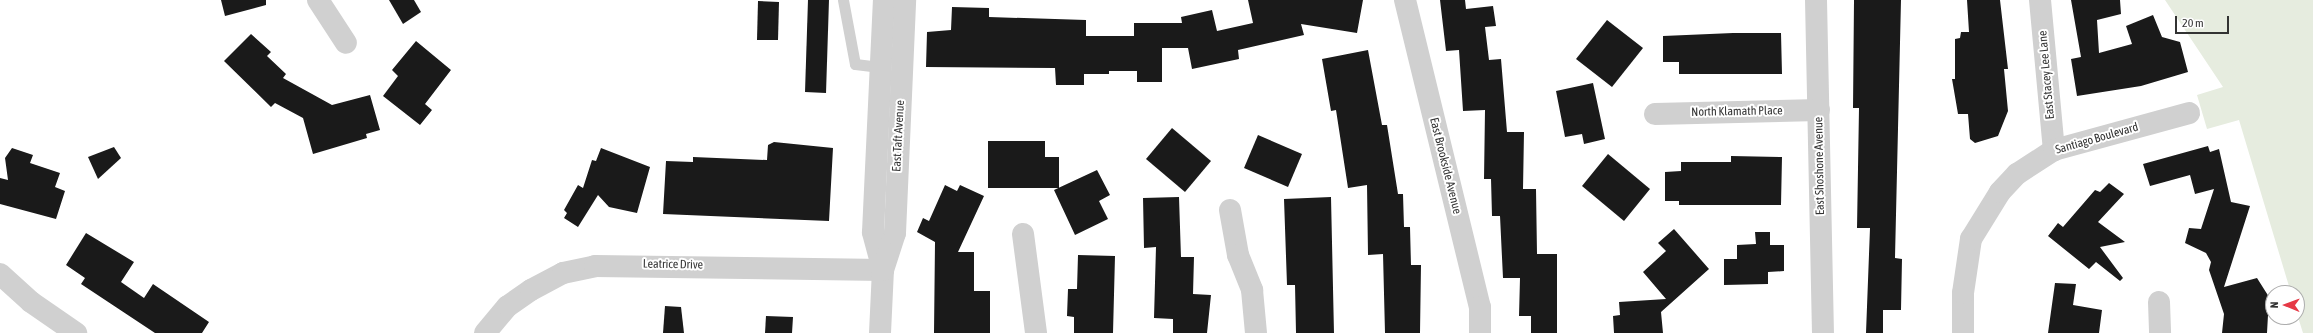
<!DOCTYPE html>
<html>
<head>
<meta charset="utf-8">
<style>
  body { margin:0 }
  #map { position:relative; width:2313px; height:333px; overflow:hidden; background:#fff; font-family:"Asap Condensed",sans-serif }
  div>[style] { position:absolute }
  .green>* { inset:0; background:#e6ecdf }
  .building>* { inset:0; background:#1a1a1a }
  .service>* { height:11px; margin:-5.5px; padding:0 5.5px; transform-origin:5.5px; border-radius:5.5px; background:#d0d0d0 }
  .minor>* { height:22px; margin:-11px; padding:0 11px; transform-origin:11px; border-radius:11px; background:#d0d0d0 }
  .tertiary>* { height:22px; margin:-11px; padding:0 11px; transform-origin:11px; border-radius:11px; background:#d0d0d0 }
  span { translate:-50% -50%; white-space:nowrap; text-align:center; line-height:1.15; -webkit-text-stroke:4px #fff; paint-order:stroke }
  .street-label { font-size:12px; color:#333 }
  .north { position:absolute; left:2265px; top:285px; width:40px; height:40px; box-sizing:border-box; background:#fff; border:1px solid #adadad; border-radius:50%; rotate:271deg; font-size:11px; font-weight:700; line-height:16px; text-align:center; color:#333 }
  .north::after { content:''; display:block; margin:auto; width:14px; height:18px; background:#e63946; clip-path:polygon(50% 0,100% 100%,50% 72%,0 100%) }
  .scale { position:absolute; left:2175px; top:16px; width:54px; height:18px; box-sizing:border-box; border:2px solid #333; border-top:0; padding-left:5px; font-size:12px; line-height:14px; white-space:nowrap; color:#333; -webkit-text-stroke:3px #fff; paint-order:stroke }
</style>
</head>
<body>
<div id="map">
  <div class="green">
    <i style="clip-path:polygon(2165px 0,2313px 0,2313px 333px,2303px 333px,2297px 314px,2297px 293px,2291px 293px,2239px 120px,2207px 129px,2197px 95px,2223px 87px)"></i>
  </div>
  <div class="building">
    <i style="clip-path:polygon(221px 0,266px 0,266px 5px,225px 16px)"></i>
    <i style="clip-path:polygon(389px 0,414px 0,421px 12px,403px 24px)"></i>
    <i style="clip-path:polygon(808px 0,829px 0,826px 93px,805px 92px)"></i>
    <i style="clip-path:polygon(1248px 0,1363px 0,1357px 33px,1301px 24px,1304px 35px,1238px 50px,1239px 59px,1192px 69px,1188px 48px,1162px 48px,1162px 82px,1137px 82px,1137px 71px,1109px 71px,1109px 74px,1084px 74px,1084px 85px,1056px 85px,1055px 68px,926px 67px,927px 32px,951px 30px,952px 7px,989px 8px,989px 17px,1086px 20px,1086px 36px,1134px 36px,1134px 23px,1182px 23px,1181px 17px,1212px 10px,1217px 31px,1253px 23px)"></i>
    <i style="clip-path:polygon(1440px 0,1465px 0,1466px 9px,1493px 6px,1496px 26px,1485px 27px,1489px 60px,1501px 59px,1507px 132px,1524px 132px,1523px 189px,1536px 189px,1537px 254px,1557px 254px,1557px 333px,1531px 333px,1531px 316px,1519px 316px,1520px 278px,1503px 278px,1500px 216px,1492px 216px,1491px 179px,1484px 179px,1485px 110px,1463px 111px,1459px 50px,1446px 51px)"></i>
    <i style="clip-path:polygon(1854px 0,1901px 0,1895px 258px,1902px 259px,1901px 310px,1883px 310px,1883px 333px,1866px 333px,1870px 228px,1857px 228px,1859px 108px,1853px 108px)"></i>
    <i style="clip-path:polygon(1967px 0,2000px 0,2008px 69px,2004px 69px,2008px 111px,1998px 136px,1975px 143px,1970px 139px,1968px 114px,1958px 114px,1952px 79px,1955px 79px,1955px 39px,1960px 38px,1961px 32px,1969px 32px)"></i>
    <i style="clip-path:polygon(2071px 0,2120px 0,2121px 14px,2097px 20px,2099px 53px,2132px 44px,2126px 26px,2153px 15px,2162px 37px,2180px 42px,2188px 72px,2141px 86px,2077px 96px,2071px 59px,2081px 57px)"></i>
    <i style="clip-path:polygon(758px 1px,779px 2px,778px 40px,757px 40px)"></i>
    <i style="clip-path:polygon(1607px 20px,1643px 48px,1612px 87px,1576px 59px)"></i>
    <i style="clip-path:polygon(1733px 33px,1781px 33px,1782px 74px,1679px 74px,1679px 62px,1663px 62px,1663px 36px)"></i>
    <i style="clip-path:polygon(251px 34px,271px 52px,267px 56px,286px 74px,283px 78px,332px 105px,370px 95px,380px 130px,366px 134px,367px 138px,313px 154px,303px 118px,275px 103px,271px 107px,224px 61px)"></i>
    <i style="clip-path:polygon(416px 41px,451px 70px,425px 104px,432px 110px,420px 125px,383px 96px,398px 76px,392px 70px)"></i>
    <i style="clip-path:polygon(1368px 50px,1382px 125px,1387px 125px,1398px 194px,1403px 194px,1404px 227px,1410px 227px,1411px 265px,1421px 265px,1420px 333px,1385px 333px,1383px 254px,1368px 255px,1367px 185px,1348px 188px,1336px 110px,1331px 111px,1322px 59px)"></i>
    <i style="clip-path:polygon(1593px 83px,1605px 139px,1584px 144px,1582px 134px,1565px 137px,1556px 91px)"></i>
    <i style="clip-path:polygon(1172px 128px,1211px 161px,1185px 192px,1146px 159px)"></i>
    <i style="clip-path:polygon(1258px 135px,1302px 154px,1288px 187px,1244px 168px)"></i>
    <i style="clip-path:polygon(988px 141px,1045px 141px,1045px 157px,1059px 157px,1059px 188px,988px 188px)"></i>
    <i style="clip-path:polygon(774px 142px,833px 148px,829px 221px,663px 214px,666px 161px,693px 162px,693px 157px,767px 160px,768px 145px)"></i>
    <i style="clip-path:polygon(2208px 146px,2210px 152px,2219px 149px,2231px 202px,2250px 206px,2224px 287px,2257px 278px,2269px 297px,2267px 333px,2222px 333px,2224px 314px,2209px 270px,2211px 262px,2206px 253px,2185px 243px,2189px 228px,2201px 229px,2214px 189px,2195px 194px,2190px 175px,2150px 186px,2143px 164px)"></i>
    <i style="clip-path:polygon(114px 147px,121px 158px,98px 179px,88px 157px)"></i>
    <i style="clip-path:polygon(12px 148px,33px 155px,30px 163px,60px 173px,55px 187px,65px 191px,56px 219px,0 204px,0 178px,8px 180px,5px 158px)"></i>
    <i style="clip-path:polygon(601px 148px,650px 167px,637px 213px,609px 207px,598px 195px,578px 227px,564px 218px,567px 213px,564px 210px,578px 185px,583px 188px,592px 160px,596px 161px)"></i>
    <i style="clip-path:polygon(1608px 154px,1650px 189px,1624px 221px,1582px 186px)"></i>
    <i style="clip-path:polygon(1731px 156px,1782px 157px,1781px 205px,1679px 205px,1679px 201px,1665px 201px,1665px 172px,1681px 171px,1681px 162px,1731px 162px)"></i>
    <i style="clip-path:polygon(1097px 170px,1110px 195px,1099px 201px,1108px 219px,1075px 235px,1054px 190px)"></i>
    <i style="clip-path:polygon(2109px 183px,2124px 194px,2098px 222px,2125px 242px,2100px 247px,2123px 278px,2120px 281px,2096px 262px,2089px 269px,2048px 236px,2058px 223px,2063px 227px,2095px 190px,2100px 192px)"></i>
    <i style="clip-path:polygon(945px 185px,957px 191px,960px 185px,984px 196px,958px 252px,974px 252px,974px 291px,990px 291px,990px 333px,934px 333px,935px 242px,917px 232px,923px 218px,929px 221px)"></i>
    <i style="clip-path:polygon(1179px 197px,1181px 257px,1194px 257px,1193px 294px,1211px 295px,1207px 333px,1173px 333px,1173px 319px,1154px 318px,1156px 247px,1144px 248px,1143px 198px)"></i>
    <i style="clip-path:polygon(1331px 197px,1334px 333px,1296px 333px,1295px 285px,1287px 285px,1284px 199px)"></i>
    <i style="clip-path:polygon(1674px 229px,1709px 269px,1661px 312px,1663px 333px,1614px 333px,1613px 316px,1620px 315px,1619px 302px,1666px 299px,1643px 272px,1666px 251px,1658px 243px)"></i>
    <i style="clip-path:polygon(1755px 232px,1770px 232px,1770px 245px,1784px 245px,1784px 271px,1768px 272px,1768px 284px,1724px 285px,1724px 259px,1737px 259px,1737px 245px,1756px 244px)"></i>
    <i style="clip-path:polygon(86px 233px,134px 262px,121px 282px,144px 298px,153px 284px,209px 322px,202px 333px,155px 333px,81px 284px,85px 278px,66px 265px)"></i>
    <i style="clip-path:polygon(1078px 255px,1115px 256px,1113px 333px,1074px 333px,1074px 317px,1067px 316px,1068px 289px,1077px 289px)"></i>
    <i style="clip-path:polygon(2055px 283px,2076px 284px,2073px 305px,2102px 310px,2099px 333px,2048px 333px)"></i>
    <i style="clip-path:polygon(665px 306px,681px 307px,684px 333px,663px 333px)"></i>
    <i style="clip-path:polygon(766px 316px,793px 317px,792px 333px,765px 333px)"></i>
  </div>
  <div class="service">
    <i style="left:843px;top:0;width:65px;rotate:79.4deg"></i>
    <i style="left:855px;top:64px;width:25px;rotate:7deg"></i>
  </div>
  <div class="minor">
    <i style="left:318px;top:0;width:51px;rotate:56.9deg"></i>
    <i style="left:1405px;top:0;width:316px;rotate:76.3deg"></i>
    <i style="left:1480px;top:307px;width:26px;rotate:90deg"></i>
    <i style="left:1816px;top:0;width:333px;rotate:88.8deg"></i>
    <i style="left:2040px;top:0;width:151px;rotate:84.7deg"></i>
    <i style="left:1655px;top:114px;width:164px;rotate:-1.4deg"></i>
    <i style="left:1230px;top:210px;width:46px;rotate:79.9deg"></i>
    <i style="left:1238px;top:255px;width:38px;rotate:68deg"></i>
    <i style="left:1252px;top:290px;width:43px;rotate:84.7deg"></i>
    <i style="left:1023px;top:234px;width:100px;rotate:82.5deg"></i>
    <i style="left:0;top:274px;width:42px;rotate:42.1deg"></i>
    <i style="left:31px;top:302px;width:55px;rotate:34.6deg"></i>
    <i style="left:2159px;top:302px;width:31px;rotate:88deg"></i>
    <i style="left:485px;top:333px;width:35px;rotate:-50deg"></i>
    <i style="left:508px;top:306px;width:28px;rotate:-35deg"></i>
    <i style="left:531px;top:290px;width:36px;rotate:-28deg"></i>
    <i style="left:563px;top:273px;width:33px;rotate:-12deg"></i>
    <i style="left:595px;top:266px;width:288px;rotate:0.8deg"></i>
  </div>
  <div class="tertiary">
    <i style="left:883px;top:270px;width:39px;rotate:-105deg"></i>
    <i style="left:873px;top:232px;width:232px;rotate:-87.3deg"></i>
    <i style="left:880px;top:333px;width:63px;rotate:-87.3deg"></i>
    <i style="left:883px;top:270px;width:39px;rotate:-72deg"></i>
    <i style="left:895px;top:233px;width:233px;rotate:-87.5deg"></i>
    <i style="left:1963px;top:333px;width:40px;rotate:-90deg"></i>
    <i style="left:1963px;top:293px;width:55px;rotate:-81.6deg"></i>
    <i style="left:1971px;top:239px;width:55px;rotate:-58.3deg"></i>
    <i style="left:2000px;top:192px;width:25px;rotate:-47deg"></i>
    <i style="left:2017px;top:174px;width:44px;rotate:-33deg"></i>
    <i style="left:2054px;top:150px;width:140px;rotate:-15.3deg"></i>
  </div>
  <div class="street-label">
    <span style="left:2047px;top:75px;rotate:-95deg">East Stacey Lee Lane</span>
    <span style="left:1737px;top:112px;rotate:-1deg">North Klamath Place</span>
    <span style="left:899px;top:136px;rotate:-87deg">East Taft Avenue</span>
    <span style="left:2097px;top:139px;rotate:-16deg">Santiago Boulevard</span>
    <span style="left:1445px;top:166px;rotate:76deg">East Brookside Avenue</span>
    <span style="left:1820px;top:166px;rotate:-91deg">East Shoshone Avenue</span>
    <span style="left:673px;top:265px;rotate:1deg">Leatrice Drive</span>
  </div>
  <div class="north">N</div>
  <div class="scale">20 m</div>
</div>
</body>
</html>
